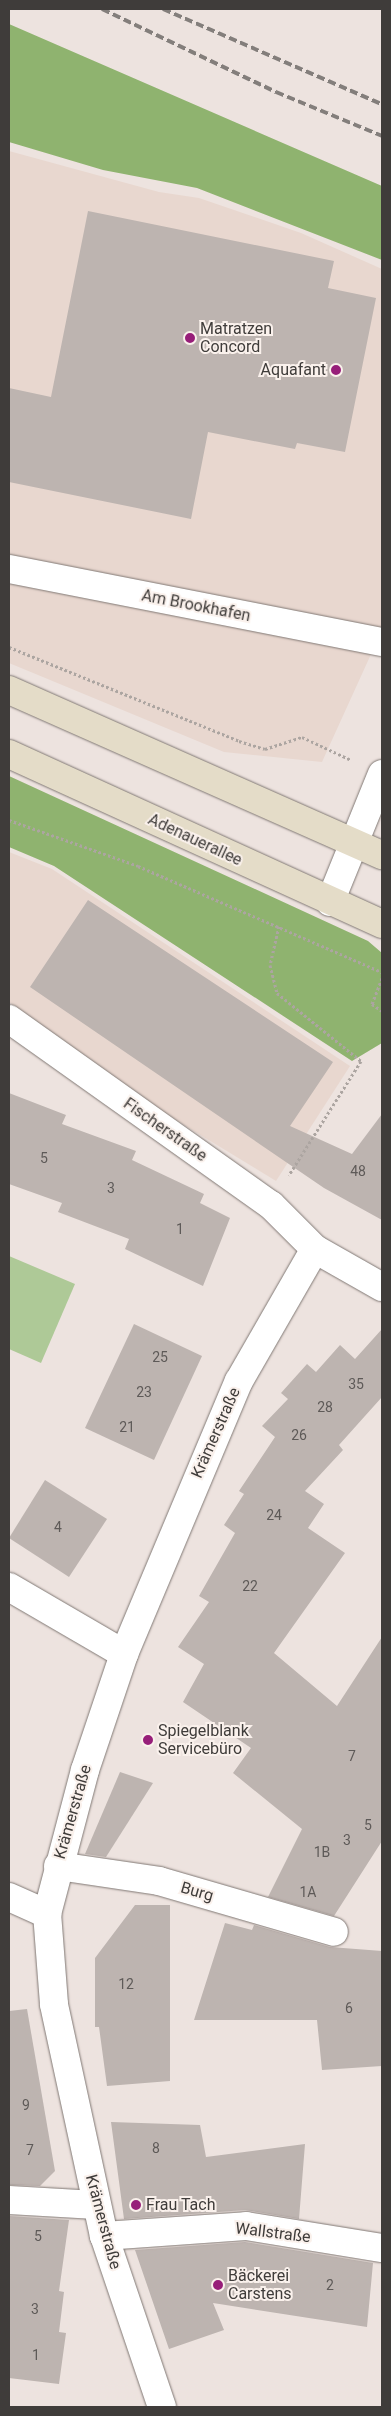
<!DOCTYPE html>
<html>
<head>
<meta charset="utf-8">
<style>
  body { margin:0 }
  #map { position:relative; width:391px; height:2416px; overflow:hidden; background:#ede3df; font-family:Roboto,sans-serif }
  div>[style] { position:absolute }
  .built>* { inset:0; background:#e8d7cf }
  .green>* { inset:0; background:#aec997 }
  .forest>* { inset:0; background:#8fb36f }
  .building>* { inset:0; background:#bdb4b0 }
  .path>* { height:3px; margin-top:-1.5px; transform-origin:0; background:repeating-linear-gradient(90deg,#aca5a1 0 2.5px,transparent 0 5px) }
  .roads { filter:drop-shadow(0 0 1px #807874) drop-shadow(0 0 1px #807874) }
  .minor>* { height:28px; margin:-14px; padding:0 14px; transform-origin:14px; border-radius:14px; background:#fff }
  .tertiary>* { height:28px; margin:-14px; padding:0 14px; transform-origin:14px; border-radius:14px; background:#fff }
  .secondary>* { height:28px; margin:-14px; padding:0 14px; transform-origin:14px; border-radius:14px; background:#e4dcc8 }
  .rail>* { height:4px; margin-top:-2px; transform-origin:0; background:repeating-linear-gradient(90deg,#837e7b 0 8px,transparent 0 12px) }
  .dots>* { width:14px; height:14px; translate:-50% -50%; box-sizing:border-box; border:2px solid #faf1ec; border-radius:50% }
  span { translate:-50% -50%; white-space:nowrap; text-align:center; line-height:1.15; -webkit-text-stroke:4px #faf1ec; paint-order:stroke }
  .number-label { font-size:14px; color:#5e5a58 }
  .number-label span { -webkit-text-stroke-width:0 }
  .poi-label { font-size:16px; color:#3f3c3a }
  .left { translate:0 -50%; text-align:left }
  .right { translate:-100% -50%; text-align:right }
  .street-label { font-size:16px; color:#3f3c3a }
  .frame { position:absolute; inset:0; border:10px solid #3f3c3a; pointer-events:none }
</style>
</head>
<body>
<div id="map">
  <div class="built">
    <i style="clip-path:polygon(9px 151px,159px 192px,199px 198px,301px 233px,382px 269px,382px 630px,322px 762px,224px 752px,9px 663px)"></i>
    <i style="clip-path:polygon(9px 852px,52px 869px,350px 1066px,276px 1181px,133px 1094px,9px 1002px)"></i>
  </div>
  <div class="green">
    <i style="clip-path:polygon(9px 1256px,75px 1284px,41px 1363px,9px 1349px)"></i>
  </div>
  <div class="forest">
    <i style="clip-path:polygon(9px 24px,382px 186px,382px 260px,197px 188px,103px 170px,9px 142px)"></i>
    <i style="clip-path:polygon(9px 776px,368px 941px,382px 953px,382px 1043px,352px 1061px,54px 866px,9px 847px)"></i>
  </div>
  <div class="building">
    <i style="clip-path:polygon(88px 211px,334px 261px,328px 288px,376px 298px,345px 452px,297px 443px,295px 449px,208px 432px,191px 519px,9px 482px,9px 388px,51px 397px)"></i>
    <i style="clip-path:polygon(88px 900px,333px 1062px,290px 1126px,352px 1154px,382px 1114px,382px 1220px,324px 1188px,30px 987px)"></i>
    <i style="clip-path:polygon(9px 1093px,66px 1115px,62px 1124px,136px 1151px,132px 1160px,204px 1194px,200px 1203px,230px 1218px,203px 1286px,125px 1249px,129px 1239px,58px 1212px,62px 1203px,9px 1184px)"></i>
    <i style="clip-path:polygon(134px 1324px,202px 1356px,154px 1460px,85px 1428px)"></i>
    <i style="clip-path:polygon(382px 1329px,382px 1397px,339px 1445px,343px 1450px,305px 1491px,324px 1504px,308px 1528px,345px 1553px,274px 1653px,337px 1706px,382px 1637px,382px 1841px,334px 1916px,268px 1897px,302px 1829px,233px 1773px,251px 1748px,183px 1702px,204px 1664px,178px 1647px,209px 1602px,199px 1596px,235px 1533px,224px 1525px,244px 1494px,239px 1491px,275px 1437px,262px 1426px,288px 1399px,281px 1393px,307px 1364px,316px 1372px,340px 1345px,355px 1359px)"></i>
    <i style="clip-path:polygon(45px 1480px,107px 1519px,69px 1577px,9px 1538px)"></i>
    <i style="clip-path:polygon(120px 1772px,153px 1783px,106px 1857px,85px 1854px)"></i>
    <i style="clip-path:polygon(135px 1905px,170px 1905px,170px 2081px,107px 2086px,99px 2027px,95px 2027px,95px 1958px)"></i>
    <i style="clip-path:polygon(225px 1923px,252px 1930px,254px 1925px,330px 1947px,382px 1951px,382px 2066px,322px 2070px,317px 2020px,194px 2020px)"></i>
    <i style="clip-path:polygon(27px 2009px,55px 2171px,40px 2186px,9px 2185px,9px 2011px)"></i>
    <i style="clip-path:polygon(111px 2122px,200px 2125px,206px 2157px,305px 2144px,299px 2219px,245px 2210px,124px 2219px)"></i>
    <i style="clip-path:polygon(9px 2216px,69px 2220px,59px 2291px,64px 2292px,59px 2332px,66px 2333px,59px 2384px,9px 2378px)"></i>
    <i style="clip-path:polygon(245px 2242px,373px 2263px,367px 2327px,213px 2303px,224px 2330px,169px 2349px,135px 2250px)"></i>
  </div>
  <div class="path">
    <i style="left:9px;top:647px;width:248px;rotate:22.2deg"></i>
    <i style="left:239px;top:741px;width:27px;rotate:17deg"></i>
    <i style="left:265px;top:749px;width:39px;rotate:-18deg"></i>
    <i style="left:302px;top:737px;width:54px;rotate:25.1deg"></i>
    <i style="left:9px;top:820px;width:137px;rotate:19.6deg"></i>
    <i style="left:138px;top:866px;width:266px;rotate:23.5deg"></i>
    <i style="left:279px;top:926px;width:40px;rotate:103deg"></i>
    <i style="left:270px;top:965px;width:29px;rotate:76deg"></i>
    <i style="left:277px;top:993px;width:108px;rotate:39deg"></i>
    <i style="left:361px;top:1061px;width:135px;rotate:122.3deg"></i>
    <i style="left:382px;top:978px;width:28px;rotate:111deg"></i>
    <i style="left:372px;top:1004px;width:12px;rotate:35deg"></i>
  </div>
  <div class="roads">
    <div class="minor">
      <i style="left:9px;top:569px;width:380px;rotate:11.1deg"></i>
      <i style="left:9px;top:1019px;width:321px;rotate:35.4deg"></i>
      <i style="left:271px;top:1205px;width:62px;rotate:45deg"></i>
      <i style="left:315px;top:1249px;width:77px;rotate:29.6deg"></i>
      <i style="left:9px;top:1587px;width:133px;rotate:30.2deg"></i>
      <i style="left:58px;top:1866px;width:102px;rotate:8.4deg"></i>
      <i style="left:159px;top:1881px;width:182px;rotate:16.2deg"></i>
      <i style="left:9px;top:1897px;width:42px;rotate:24.1deg"></i>
      <i style="left:9px;top:2200px;width:87px;rotate:3.3deg"></i>
      <i style="left:104px;top:2236px;width:142px;rotate:-4deg"></i>
      <i style="left:246px;top:2226px;width:138px;rotate:9.2deg"></i>
      <i style="left:162px;top:2407px;width:181px;rotate:-108.7deg"></i>
      <i style="left:104px;top:2236px;width:237px;rotate:-102.2deg"></i>
      <i style="left:54px;top:2004px;width:90px;rotate:-94.4deg"></i>
      <i style="left:47px;top:1914px;width:149px;rotate:-75.2deg"></i>
      <i style="left:85px;top:1770px;width:122px;rotate:-71.4deg"></i>
      <i style="left:124px;top:1654px;width:296px;rotate:-67.2deg"></i>
      <i style="left:239px;top:1381px;width:152px;rotate:-60.1deg"></i>
    </div>
    <div class="tertiary">
      <i style="left:330px;top:902px;width:138px;rotate:-67.9deg"></i>
    </div>
    <div class="secondary">
      <i style="left:9px;top:690px;width:408px;rotate:23.9deg"></i>
      <i style="left:9px;top:754px;width:410px;rotate:24.5deg"></i>
    </div>
  </div>
  <div class="rail">
    <i style="left:102px;top:9px;width:193px;rotate:25.5deg"></i>
    <i style="left:276px;top:92px;width:115px;rotate:22.5deg"></i>
    <i style="left:163px;top:9px;width:239px;rotate:23.5deg"></i>
  </div>
  <div class="dots">
    <i style="left:190px;top:338px;background:#971e79"></i>
    <i style="left:336px;top:370px;background:#971e79"></i>
    <i style="left:148px;top:1740px;background:#971e79"></i>
    <i style="left:136px;top:2205px;background:#971e79"></i>
    <i style="left:218px;top:2285px;background:#971e79"></i>
  </div>
  <div class="number-label">
    <span style="left:44px;top:1158px">5</span>
    <span style="left:358px;top:1171px">48</span>
    <span style="left:111px;top:1188px">3</span>
    <span style="left:180px;top:1229px">1</span>
    <span style="left:160px;top:1357px">25</span>
    <span style="left:356px;top:1384px">35</span>
    <span style="left:144px;top:1392px">23</span>
    <span style="left:325px;top:1407px">28</span>
    <span style="left:127px;top:1427px">21</span>
    <span style="left:299px;top:1435px">26</span>
    <span style="left:274px;top:1515px">24</span>
    <span style="left:58px;top:1527px">4</span>
    <span style="left:250px;top:1586px">22</span>
    <span style="left:352px;top:1756px">7</span>
    <span style="left:368px;top:1825px">5</span>
    <span style="left:347px;top:1840px">3</span>
    <span style="left:322px;top:1852px">1B</span>
    <span style="left:308px;top:1892px">1A</span>
    <span style="left:126px;top:1984px">12</span>
    <span style="left:349px;top:2008px">6</span>
    <span style="left:26px;top:2105px">9</span>
    <span style="left:156px;top:2148px">8</span>
    <span style="left:30px;top:2150px">7</span>
    <span style="left:38px;top:2236px">5</span>
    <span style="left:330px;top:2285px">2</span>
    <span style="left:35px;top:2309px">3</span>
    <span style="left:36px;top:2355px">1</span>
  </div>
  <div class="poi-label">
    <span class="left" style="left:200px;top:338px">Matratzen<br>Concord</span>
    <span class="right" style="left:326px;top:370px">Aquafant</span>
    <span class="left" style="left:158px;top:1740px">Spiegelblank<br>Servicebüro</span>
    <span class="left" style="left:146px;top:2205px">Frau Tach</span>
    <span class="left" style="left:228px;top:2285px">Bäckerei<br>Carstens</span>
  </div>
  <div class="street-label">
    <span style="left:196px;top:606px;rotate:11deg">Am Brookhafen</span>
    <span style="left:195px;top:840px;rotate:25deg">Adenauerallee</span>
    <span style="left:165px;top:1130px;rotate:35deg">Fischerstraße</span>
    <span style="left:216px;top:1433px;rotate:-66deg">Krämerstraße</span>
    <span style="left:73px;top:1812px;rotate:-74deg">Krämerstraße</span>
    <span style="left:197px;top:1892px;rotate:16deg">Burg</span>
    <span style="left:103px;top:2222px;rotate:75deg">Krämerstraße</span>
    <span style="left:273px;top:2233px;rotate:7deg">Wallstraße</span>
  </div>
  <div class="frame"></div>
</div>
</body>
</html>
